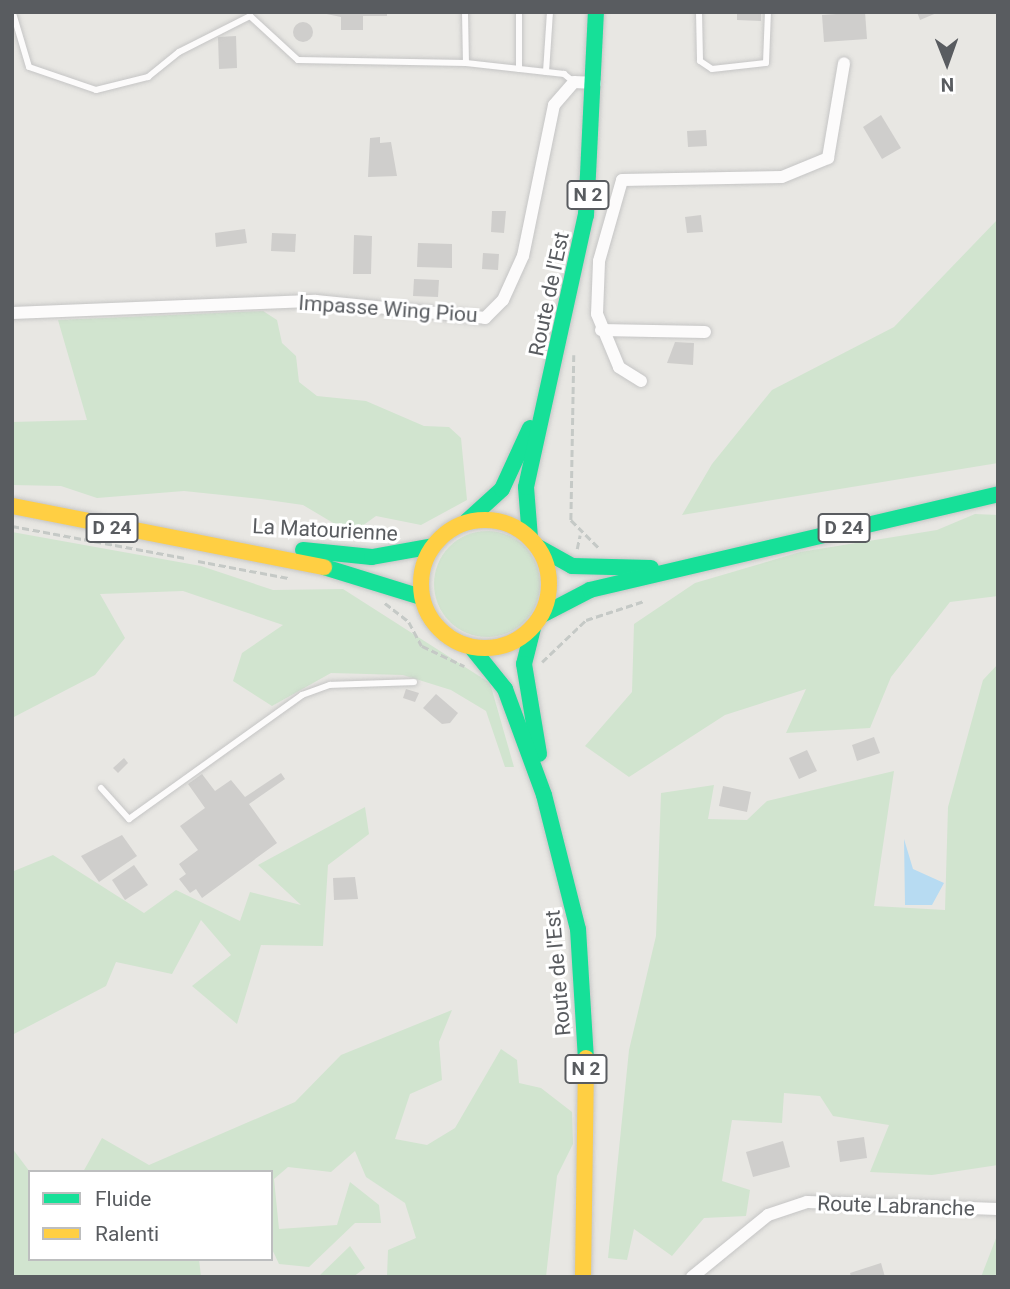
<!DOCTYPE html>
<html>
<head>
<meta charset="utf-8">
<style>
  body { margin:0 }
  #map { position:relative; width:1010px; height:1289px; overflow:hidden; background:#e8e7e3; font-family:Roboto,sans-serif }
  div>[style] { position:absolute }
  .green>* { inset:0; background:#d1e4cf }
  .round { border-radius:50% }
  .water>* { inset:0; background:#b7dbf2 }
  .building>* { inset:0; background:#cfcecc }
  .path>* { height:2.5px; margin-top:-1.25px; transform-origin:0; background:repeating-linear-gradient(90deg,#c5c9c6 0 7px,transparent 0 10.5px) }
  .roads { filter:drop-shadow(0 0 2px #c5c5c5) drop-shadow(0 0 2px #c5c5c5) }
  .lane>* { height:6px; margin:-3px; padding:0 3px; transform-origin:3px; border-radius:3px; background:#fcfbfb }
  .street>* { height:12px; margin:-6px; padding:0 6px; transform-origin:6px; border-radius:6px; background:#fcfbfb }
  .fast>* { height:16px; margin:-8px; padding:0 8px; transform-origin:8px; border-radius:8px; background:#16e098 }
  .slow>* { height:16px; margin:-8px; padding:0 8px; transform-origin:8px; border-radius:8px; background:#ffcf43 }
  .slow>.ring { margin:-8px; padding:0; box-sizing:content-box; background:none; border:16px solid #ffcf43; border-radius:50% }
  span { translate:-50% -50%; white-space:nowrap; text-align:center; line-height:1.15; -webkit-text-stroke:6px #fff; paint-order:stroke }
  .shield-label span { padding:2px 5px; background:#fff; border:2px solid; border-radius:5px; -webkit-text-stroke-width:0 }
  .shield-label { font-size:19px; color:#595c60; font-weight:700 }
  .street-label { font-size:21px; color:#595c60 }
  .frame { position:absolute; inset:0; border:14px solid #595c60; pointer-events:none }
  .legend { position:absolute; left:28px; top:1170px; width:245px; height:91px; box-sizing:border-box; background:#fff; border:2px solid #bdbebf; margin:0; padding:9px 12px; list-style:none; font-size:21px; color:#595c60 }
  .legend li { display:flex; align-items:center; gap:14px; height:35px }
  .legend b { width:35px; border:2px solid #bdbebf }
  .north { position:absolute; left:912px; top:28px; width:70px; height:70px; -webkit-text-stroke:5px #fff; paint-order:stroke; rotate:179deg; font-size:19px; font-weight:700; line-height:28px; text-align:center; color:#595c60 }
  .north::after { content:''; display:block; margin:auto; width:24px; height:32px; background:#595c60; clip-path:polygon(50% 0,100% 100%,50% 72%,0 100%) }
</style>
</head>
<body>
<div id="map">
  <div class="green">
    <i style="clip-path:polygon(998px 219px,998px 463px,682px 515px,712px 464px,772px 390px,894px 327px)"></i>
    <i style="clip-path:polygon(263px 311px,277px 320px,282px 343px,296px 356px,299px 382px,317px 396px,366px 401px,424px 426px,449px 427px,461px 438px,467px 500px,421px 525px,376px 516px,358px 529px,345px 530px,303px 505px,261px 499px,184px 491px,97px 498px,61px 486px,12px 485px,12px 422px,87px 420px,58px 320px)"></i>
    <i style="clip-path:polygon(975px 514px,998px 515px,998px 596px,950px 602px,891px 677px,870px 728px,786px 733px,806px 689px,725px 715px,629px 777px,585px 746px,632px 692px,634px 624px,695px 583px,800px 552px,937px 530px)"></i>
    <i class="round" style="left:434px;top:531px;width:106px;height:106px"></i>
    <i style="clip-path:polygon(12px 532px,201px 566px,273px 590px,343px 589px,490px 683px,514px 767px,505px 767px,486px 711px,451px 690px,403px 675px,331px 673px,272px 706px,233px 681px,242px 653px,283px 625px,183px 591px,100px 594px,125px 638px,95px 675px,12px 718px)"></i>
    <i style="clip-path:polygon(998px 664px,998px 1165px,932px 1175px,870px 1172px,889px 1125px,833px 1116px,820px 1096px,784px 1093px,782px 1123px,732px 1120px,722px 1181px,750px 1190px,746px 1216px,704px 1218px,672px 1256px,634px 1229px,627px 1260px,608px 1258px,629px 1050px,656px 936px,661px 793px,714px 785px,708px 819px,747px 820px,767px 801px,894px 771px,874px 906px,945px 910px,948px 807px,983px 680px)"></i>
    <i style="clip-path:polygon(365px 807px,369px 834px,328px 865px,323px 946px,261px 945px,237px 1024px,192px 986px,231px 955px,201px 920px,172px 974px,116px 962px,106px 986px,12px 1035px,14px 871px,53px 855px,144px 913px,176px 890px,240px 921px,250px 892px,301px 905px,258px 865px)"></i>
    <i style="clip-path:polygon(452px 1010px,439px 1042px,442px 1080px,410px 1094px,395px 1139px,427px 1145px,455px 1128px,501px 1049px,517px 1060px,519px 1083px,541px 1088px,572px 1112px,573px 1144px,557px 1176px,546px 1277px,387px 1277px,388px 1250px,416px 1238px,405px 1203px,366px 1177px,355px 1151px,331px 1172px,288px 1167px,274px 1179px,279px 1229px,337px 1225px,350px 1182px,379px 1205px,381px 1223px,355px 1223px,309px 1267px,279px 1264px,271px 1247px,271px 1172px,83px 1172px,102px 1138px,149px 1165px,295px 1102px,341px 1055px)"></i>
    <i style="clip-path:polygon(12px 1148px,30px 1172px,30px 1259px,199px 1259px,201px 1277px,12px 1277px)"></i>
    <i style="clip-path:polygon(998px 1233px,998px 1277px,981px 1277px)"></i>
    <i style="clip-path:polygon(350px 1246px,365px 1268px,353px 1277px,318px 1277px)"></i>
  </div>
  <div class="water">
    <i style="clip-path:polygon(904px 839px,913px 869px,944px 883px,932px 905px,905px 905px)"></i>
  </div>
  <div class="building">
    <i style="clip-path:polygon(317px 12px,387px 12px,387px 16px,363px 16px,363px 30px,341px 30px,341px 17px)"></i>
    <i style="clip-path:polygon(737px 12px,761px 12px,761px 21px,737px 20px)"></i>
    <i style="clip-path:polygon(865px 12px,867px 39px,824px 42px,822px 15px)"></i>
    <i style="clip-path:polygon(917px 12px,939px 12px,920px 20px)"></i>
    <i class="round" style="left:293px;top:22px;width:20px;height:20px"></i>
    <i style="clip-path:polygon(236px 36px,237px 68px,219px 69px,218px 37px)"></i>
    <i style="clip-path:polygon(881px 115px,901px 148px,882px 159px,863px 127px)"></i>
    <i style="clip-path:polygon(706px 130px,707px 146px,688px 147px,687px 131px)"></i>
    <i style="clip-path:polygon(380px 137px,380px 143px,391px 142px,397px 176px,368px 177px,370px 138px)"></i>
    <i style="clip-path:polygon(492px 211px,506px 211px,504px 233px,491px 232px)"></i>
    <i style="clip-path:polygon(701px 215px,703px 232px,687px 233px,685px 217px)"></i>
    <i style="clip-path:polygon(245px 229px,247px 243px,216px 247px,215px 233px)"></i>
    <i style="clip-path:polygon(272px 233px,296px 234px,295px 252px,271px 251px)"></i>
    <i style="clip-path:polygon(354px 235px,372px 236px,371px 274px,353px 274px)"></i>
    <i style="clip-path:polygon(418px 243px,452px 244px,452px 268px,417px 267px)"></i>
    <i style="clip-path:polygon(483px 253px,499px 254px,498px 270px,482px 269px)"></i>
    <i style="clip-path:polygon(414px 279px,439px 280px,438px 297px,413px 296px)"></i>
    <i style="clip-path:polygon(675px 342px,694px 343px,693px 365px,667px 363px)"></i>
    <i style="clip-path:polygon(406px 689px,419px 693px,415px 702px,403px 698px)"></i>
    <i style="clip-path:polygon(436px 694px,458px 713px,450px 723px,442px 724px,423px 708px)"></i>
    <i style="clip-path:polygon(874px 737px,880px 753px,857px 761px,852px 745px)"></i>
    <i style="clip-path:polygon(807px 750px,817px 771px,799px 779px,789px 758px)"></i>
    <i style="clip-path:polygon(124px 758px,128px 763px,118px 773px,113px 768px)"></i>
    <i style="clip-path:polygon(281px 773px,285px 779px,249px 804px,277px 843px,202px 898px,196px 889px,190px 893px,179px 879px,186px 874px,179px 864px,198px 850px,180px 826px,205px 808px,188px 784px,202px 774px,215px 791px,231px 780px,245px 797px)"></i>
    <i style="clip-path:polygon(723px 786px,751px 792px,747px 812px,719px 806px)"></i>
    <i style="clip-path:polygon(122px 835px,137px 856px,99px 882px,81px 856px)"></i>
    <i style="clip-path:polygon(134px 865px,148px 885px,125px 900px,112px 880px)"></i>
    <i style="clip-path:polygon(355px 877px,358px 899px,334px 900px,333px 878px)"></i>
    <i style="clip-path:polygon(864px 1137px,867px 1158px,840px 1162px,837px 1141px)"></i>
    <i style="clip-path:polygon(783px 1141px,790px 1167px,753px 1177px,746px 1152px)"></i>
    <i style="clip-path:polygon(881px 1263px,885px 1277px,851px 1277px,850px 1273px)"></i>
  </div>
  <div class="path">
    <i style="left:574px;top:355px;width:165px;rotate:91deg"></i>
    <i style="left:571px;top:520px;width:41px;rotate:45deg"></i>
    <i style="left:12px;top:526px;width:176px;rotate:10.5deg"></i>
    <i style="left:577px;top:549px;width:14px;rotate:-78deg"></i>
    <i style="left:198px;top:561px;width:92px;rotate:10.7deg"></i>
    <i style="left:385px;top:603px;width:31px;rotate:38deg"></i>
    <i style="left:409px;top:622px;width:27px;rotate:62deg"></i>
    <i style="left:422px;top:646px;width:47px;rotate:25.5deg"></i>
    <i style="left:542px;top:662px;width:61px;rotate:-43.7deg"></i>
    <i style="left:586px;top:620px;width:61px;rotate:-18.1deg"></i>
  </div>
  <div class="roads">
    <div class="lane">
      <i style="left:465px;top:12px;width:51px;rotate:88.9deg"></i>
      <i style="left:519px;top:12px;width:57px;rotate:90deg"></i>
      <i style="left:699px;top:12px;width:49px;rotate:88.8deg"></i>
      <i style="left:700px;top:61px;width:14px;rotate:34deg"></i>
      <i style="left:712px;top:69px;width:54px;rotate:-6.3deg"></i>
      <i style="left:766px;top:63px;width:51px;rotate:-87.8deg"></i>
      <i style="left:13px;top:13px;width:56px;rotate:73.5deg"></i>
      <i style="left:29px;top:67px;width:71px;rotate:18.9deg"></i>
      <i style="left:96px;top:90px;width:54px;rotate:-14deg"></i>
      <i style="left:148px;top:77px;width:40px;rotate:-39deg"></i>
      <i style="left:179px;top:52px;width:80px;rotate:-26.9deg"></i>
      <i style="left:250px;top:16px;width:65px;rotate:42.5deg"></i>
      <i style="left:298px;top:60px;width:168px;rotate:1deg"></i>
      <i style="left:466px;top:63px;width:99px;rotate:6.4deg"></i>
      <i style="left:564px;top:74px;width:13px;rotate:39deg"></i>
      <i style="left:546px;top:72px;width:60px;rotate:-86.2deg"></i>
      <i style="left:101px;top:788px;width:42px;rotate:47.9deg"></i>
      <i style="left:129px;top:819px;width:213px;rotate:-35.6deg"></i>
      <i style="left:302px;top:695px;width:30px;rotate:-20deg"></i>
      <i style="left:330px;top:685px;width:84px;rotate:-2deg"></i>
    </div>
    <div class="street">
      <i style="left:12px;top:313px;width:304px;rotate:-2.3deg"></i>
      <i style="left:316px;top:301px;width:170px;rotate:5.7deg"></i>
      <i style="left:485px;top:318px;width:25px;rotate:-45deg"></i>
      <i style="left:503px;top:300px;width:48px;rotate:-65.6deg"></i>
      <i style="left:523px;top:256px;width:154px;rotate:-78.4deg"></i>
      <i style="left:554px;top:105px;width:30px;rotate:-49deg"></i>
      <i style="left:574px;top:82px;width:21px;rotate:3deg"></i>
      <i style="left:601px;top:330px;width:104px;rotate:1.1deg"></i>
      <i style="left:641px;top:381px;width:26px;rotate:-148deg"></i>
      <i style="left:619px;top:367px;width:57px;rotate:-112.5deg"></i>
      <i style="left:597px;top:314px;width:53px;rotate:-87.8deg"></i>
      <i style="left:599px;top:261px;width:84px;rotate:-74.1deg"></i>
      <i style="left:622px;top:180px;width:160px;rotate:-1.1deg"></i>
      <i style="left:782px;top:177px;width:50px;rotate:-22.4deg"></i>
      <i style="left:828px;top:158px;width:96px;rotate:-80.4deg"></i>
      <i style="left:692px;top:1277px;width:98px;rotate:-39.2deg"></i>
      <i style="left:768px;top:1215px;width:41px;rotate:-18.4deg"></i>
      <i style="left:807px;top:1202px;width:191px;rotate:2.1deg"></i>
    </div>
    <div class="fast">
      <i style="left:467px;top:521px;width:47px;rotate:-42.4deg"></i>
      <i style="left:502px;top:489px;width:67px;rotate:-65.3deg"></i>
      <i style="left:530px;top:538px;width:51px;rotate:-94.5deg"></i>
      <i style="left:526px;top:487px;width:279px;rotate:-77.6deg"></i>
      <i style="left:586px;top:215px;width:203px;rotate:-87.2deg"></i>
      <i style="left:538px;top:547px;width:39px;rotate:29deg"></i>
      <i style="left:572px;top:566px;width:79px;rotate:1.5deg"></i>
      <i style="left:303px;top:550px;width:69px;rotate:5.8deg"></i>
      <i style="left:372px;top:557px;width:62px;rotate:-10.2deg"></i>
      <i style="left:324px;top:567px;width:102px;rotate:17.2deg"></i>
      <i style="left:542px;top:615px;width:54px;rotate:-27.5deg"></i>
      <i style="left:590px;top:590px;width:419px;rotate:-13.2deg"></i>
      <i style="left:533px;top:628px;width:37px;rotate:104deg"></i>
      <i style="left:524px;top:664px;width:91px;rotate:80.5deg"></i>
      <i style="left:472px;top:648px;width:53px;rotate:51.2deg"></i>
      <i style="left:505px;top:689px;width:113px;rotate:69.8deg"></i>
      <i style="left:544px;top:795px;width:138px;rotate:75.8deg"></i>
      <i style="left:578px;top:929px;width:129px;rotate:86.5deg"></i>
    </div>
    <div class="slow">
      <i style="left:12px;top:506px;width:318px;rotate:11.1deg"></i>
      <i class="ring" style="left:421px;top:520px;width:112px;height:112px"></i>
      <i style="left:583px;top:1277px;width:219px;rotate:-89.2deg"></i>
    </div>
  </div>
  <div class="shield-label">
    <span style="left:588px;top:195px">N 2</span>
    <span style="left:112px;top:528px">D 24</span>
    <span style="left:844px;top:528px">D 24</span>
    <span style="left:586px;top:1069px">N 2</span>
  </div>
  <div class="street-label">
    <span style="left:549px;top:294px;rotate:-78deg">Route de l'Est</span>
    <span style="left:388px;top:309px;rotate:4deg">Impasse Wing Piou</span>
    <span style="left:325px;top:530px;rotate:3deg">La Matourienne</span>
    <span style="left:558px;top:973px;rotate:-95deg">Route de l'Est</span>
    <span style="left:896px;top:1206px;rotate:2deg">Route Labranche</span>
  </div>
  <div class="frame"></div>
  <ul class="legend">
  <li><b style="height:9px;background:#16e098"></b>Fluide</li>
  <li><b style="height:9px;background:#ffcf43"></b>Ralenti</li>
  </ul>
  <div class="north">N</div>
</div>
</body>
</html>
